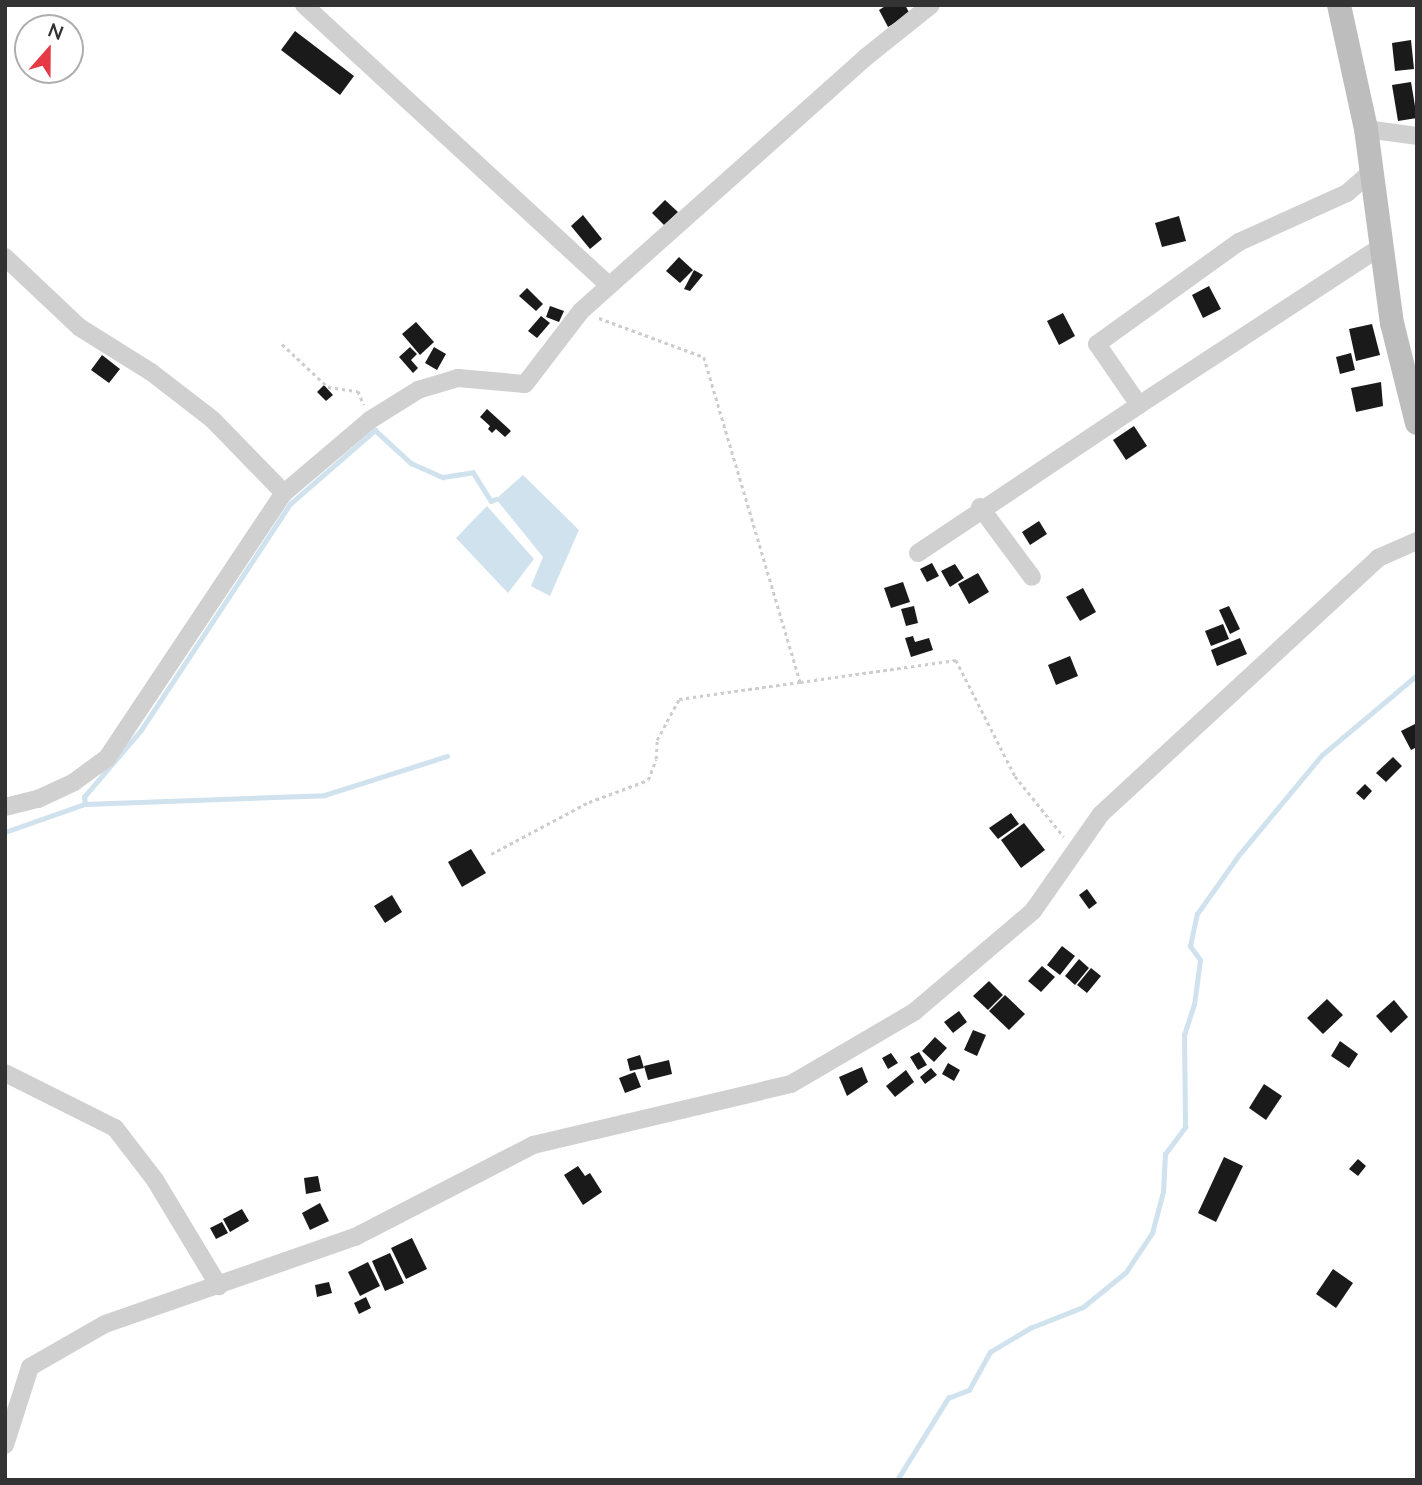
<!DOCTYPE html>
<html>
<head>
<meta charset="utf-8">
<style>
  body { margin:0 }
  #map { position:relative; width:1422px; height:1485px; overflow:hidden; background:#fff; font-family:Lato,sans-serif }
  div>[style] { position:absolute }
  .water>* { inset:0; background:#cfe2ee }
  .stream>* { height:4.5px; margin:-2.25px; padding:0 2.25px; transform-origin:2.25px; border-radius:2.25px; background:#cfe2ee }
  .building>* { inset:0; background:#1a1a1a }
  .path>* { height:2.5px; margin-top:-1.25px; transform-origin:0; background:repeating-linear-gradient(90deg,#cdcdcd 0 3.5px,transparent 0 7px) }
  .street>* { height:18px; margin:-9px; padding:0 9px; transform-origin:9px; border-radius:9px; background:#d0d0d0 }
  .secondary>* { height:24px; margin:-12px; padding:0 12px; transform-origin:12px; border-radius:12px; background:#bdbdbd }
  span { translate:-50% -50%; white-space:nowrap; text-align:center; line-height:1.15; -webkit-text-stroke:7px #fff; paint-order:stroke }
  .frame { position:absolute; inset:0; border:7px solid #333; pointer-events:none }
  .north { position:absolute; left:14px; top:14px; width:70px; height:70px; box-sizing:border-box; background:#fff; border:2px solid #adadad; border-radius:50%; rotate:21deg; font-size:19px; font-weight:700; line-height:28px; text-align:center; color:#333 }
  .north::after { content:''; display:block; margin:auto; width:24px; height:32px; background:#e63946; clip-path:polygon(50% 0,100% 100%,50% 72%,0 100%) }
</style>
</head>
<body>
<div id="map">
  <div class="water">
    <i style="clip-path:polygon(523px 475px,579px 530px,550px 596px,531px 586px,543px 557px,496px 499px)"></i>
    <i style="clip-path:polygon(487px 506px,534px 559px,508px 593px,456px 538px)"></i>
  </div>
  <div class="stream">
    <i style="left:85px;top:804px;width:7px;rotate:-98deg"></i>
    <i style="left:84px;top:797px;width:88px;rotate:-49.6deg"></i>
    <i style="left:141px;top:730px;width:271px;rotate:-56.6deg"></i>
    <i style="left:290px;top:504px;width:113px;rotate:-41deg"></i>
    <i style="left:375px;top:430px;width:49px;rotate:42.5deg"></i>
    <i style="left:411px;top:463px;width:35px;rotate:24deg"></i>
    <i style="left:443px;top:477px;width:30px;rotate:-9deg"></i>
    <i style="left:473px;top:472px;width:34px;rotate:58deg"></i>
    <i style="left:491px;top:501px;width:5px;rotate:-22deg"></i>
    <i style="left:5px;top:832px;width:85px;rotate:-19.3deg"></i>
    <i style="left:85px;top:804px;width:240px;rotate:-2.1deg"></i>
    <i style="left:325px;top:795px;width:128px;rotate:-17.7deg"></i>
    <i style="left:897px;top:1480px;width:97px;rotate:-58.1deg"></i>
    <i style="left:948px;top:1398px;width:22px;rotate:-21deg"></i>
    <i style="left:969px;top:1390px;width:43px;rotate:-61.1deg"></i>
    <i style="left:990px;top:1352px;width:47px;rotate:-31deg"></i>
    <i style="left:1030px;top:1328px;width:57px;rotate:-21.6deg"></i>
    <i style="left:1083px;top:1307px;width:55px;rotate:-39.1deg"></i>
    <i style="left:1126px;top:1272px;width:47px;rotate:-56.3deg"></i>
    <i style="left:1152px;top:1233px;width:42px;rotate:-75deg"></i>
    <i style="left:1163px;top:1192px;width:38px;rotate:-87deg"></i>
    <i style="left:1165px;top:1154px;width:34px;rotate:-53deg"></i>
    <i style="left:1185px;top:1127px;width:92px;rotate:-90.6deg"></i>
    <i style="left:1184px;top:1035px;width:32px;rotate:-72deg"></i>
    <i style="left:1194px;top:1005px;width:45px;rotate:-82.4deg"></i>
    <i style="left:1200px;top:960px;width:17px;rotate:-126deg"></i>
    <i style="left:1190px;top:946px;width:33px;rotate:-78deg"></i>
    <i style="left:1197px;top:914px;width:71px;rotate:-54.7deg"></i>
    <i style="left:1238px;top:856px;width:131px;rotate:-50.3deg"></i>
    <i style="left:1322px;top:755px;width:124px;rotate:-40.1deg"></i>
  </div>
  <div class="building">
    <i style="clip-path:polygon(887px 5px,905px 5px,910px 14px,888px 27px,879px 10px)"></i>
    <i style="clip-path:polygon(295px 31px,354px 76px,340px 95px,281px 50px)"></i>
    <i style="clip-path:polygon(1411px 40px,1414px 69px,1395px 71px,1392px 43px)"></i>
    <i style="clip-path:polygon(1411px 82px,1417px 118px,1398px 121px,1392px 85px)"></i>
    <i style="clip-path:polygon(665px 200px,678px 212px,664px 225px,652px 213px)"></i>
    <i style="clip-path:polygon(583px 215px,602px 239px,590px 249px,571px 226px)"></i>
    <i style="clip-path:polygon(1179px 216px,1186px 241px,1162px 247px,1155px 223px)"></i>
    <i style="clip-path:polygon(679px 257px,693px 270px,680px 283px,666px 271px)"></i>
    <i style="clip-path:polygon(694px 270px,703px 275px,690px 291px,684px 289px)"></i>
    <i style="clip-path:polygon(1209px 286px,1221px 309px,1203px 318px,1192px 295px)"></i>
    <i style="clip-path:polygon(527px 288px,543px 304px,536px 311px,519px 296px)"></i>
    <i style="clip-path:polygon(550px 306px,564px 311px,559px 322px,546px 317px)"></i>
    <i style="clip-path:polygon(1063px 313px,1075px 336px,1059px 345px,1047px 321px)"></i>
    <i style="clip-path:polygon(541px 316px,550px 323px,537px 338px,528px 331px)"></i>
    <i style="clip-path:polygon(416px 322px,434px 342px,420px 355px,402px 334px)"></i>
    <i style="clip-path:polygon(1372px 324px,1380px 355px,1356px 361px,1349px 329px)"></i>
    <i style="clip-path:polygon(410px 347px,417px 354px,411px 360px,418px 368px,413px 373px,399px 357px)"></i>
    <i style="clip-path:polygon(434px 347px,446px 354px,437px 370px,425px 363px)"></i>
    <i style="clip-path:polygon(1351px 353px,1355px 370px,1340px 374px,1336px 357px)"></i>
    <i style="clip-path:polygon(102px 355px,120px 369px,109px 383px,91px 370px)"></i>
    <i style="clip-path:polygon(1381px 382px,1383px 406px,1356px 412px,1351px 388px)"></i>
    <i style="clip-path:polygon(324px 385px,333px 395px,326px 401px,317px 392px)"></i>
    <i style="clip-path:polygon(487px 409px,511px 431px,505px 437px,496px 429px,492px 433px,488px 429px,490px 426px,480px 417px)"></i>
    <i style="clip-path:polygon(1134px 426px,1147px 446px,1126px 460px,1113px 440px)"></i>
    <i style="clip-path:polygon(1039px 521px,1047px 534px,1030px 545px,1022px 532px)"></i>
    <i style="clip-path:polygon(932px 563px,939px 576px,927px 582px,920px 569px)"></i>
    <i style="clip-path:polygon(955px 564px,964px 578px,950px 587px,941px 571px)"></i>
    <i style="clip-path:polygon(978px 573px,989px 592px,969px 604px,958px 584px)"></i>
    <i style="clip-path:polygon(903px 582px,910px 602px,891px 608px,884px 588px)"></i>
    <i style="clip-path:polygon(1083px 588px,1096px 612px,1080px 621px,1066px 597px)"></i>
    <i style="clip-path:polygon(914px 606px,918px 623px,906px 626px,901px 609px)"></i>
    <i style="clip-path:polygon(1229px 606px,1240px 629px,1230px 634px,1219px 610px)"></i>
    <i style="clip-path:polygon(1223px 624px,1229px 639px,1211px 646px,1205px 631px)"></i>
    <i style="clip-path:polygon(913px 636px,915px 642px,929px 638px,933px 650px,911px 657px,905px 638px)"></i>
    <i style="clip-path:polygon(1240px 638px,1247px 654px,1217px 666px,1211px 650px)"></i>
    <i style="clip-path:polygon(1070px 656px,1078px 676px,1056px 685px,1048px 665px)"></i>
    <i style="clip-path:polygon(1417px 723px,1417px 747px,1411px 750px,1401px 731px)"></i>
    <i style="clip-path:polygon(1393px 757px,1402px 766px,1386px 782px,1376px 773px)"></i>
    <i style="clip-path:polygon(1365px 784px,1372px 791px,1364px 800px,1356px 793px)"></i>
    <i style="clip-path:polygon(1011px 813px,1019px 824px,998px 839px,989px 828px)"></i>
    <i style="clip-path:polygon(1024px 823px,1045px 850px,1021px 868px,1001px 840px)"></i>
    <i style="clip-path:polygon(471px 849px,486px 873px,462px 887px,448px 862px)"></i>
    <i style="clip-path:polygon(1087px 889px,1097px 903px,1089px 909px,1079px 895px)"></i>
    <i style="clip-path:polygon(392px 895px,402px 912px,385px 923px,374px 906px)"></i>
    <i style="clip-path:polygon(1062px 946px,1075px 956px,1060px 975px,1047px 965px)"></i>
    <i style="clip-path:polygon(1079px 959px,1089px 968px,1075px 985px,1065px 976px)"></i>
    <i style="clip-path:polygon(1042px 966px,1055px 977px,1041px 992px,1028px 981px)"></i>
    <i style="clip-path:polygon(1091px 968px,1101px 976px,1087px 993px,1077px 985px)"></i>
    <i style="clip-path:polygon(989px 981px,1003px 995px,988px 1010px,973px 996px)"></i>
    <i style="clip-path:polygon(1005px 995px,1025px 1014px,1009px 1030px,989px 1011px)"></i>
    <i style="clip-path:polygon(1327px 999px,1343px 1015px,1323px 1034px,1307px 1018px)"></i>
    <i style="clip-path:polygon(1394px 1000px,1408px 1017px,1391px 1033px,1376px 1016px)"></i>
    <i style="clip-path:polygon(959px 1011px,967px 1022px,953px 1033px,944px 1022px)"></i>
    <i style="clip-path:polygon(973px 1030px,986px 1035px,977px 1056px,964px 1050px)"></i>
    <i style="clip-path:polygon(935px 1037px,947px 1048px,934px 1062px,922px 1051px)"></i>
    <i style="clip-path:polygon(1340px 1041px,1358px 1054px,1349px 1068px,1331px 1056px)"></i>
    <i style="clip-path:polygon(919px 1052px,927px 1065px,918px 1070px,910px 1057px)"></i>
    <i style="clip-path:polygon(891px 1053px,898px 1063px,888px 1069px,882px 1058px)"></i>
    <i style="clip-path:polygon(640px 1055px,644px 1068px,630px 1071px,627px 1059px)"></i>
    <i style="clip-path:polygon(669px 1060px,672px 1074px,648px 1080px,644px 1066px)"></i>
    <i style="clip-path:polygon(948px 1063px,960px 1070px,954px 1081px,942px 1074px)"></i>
    <i style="clip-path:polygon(862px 1067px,868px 1082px,847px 1096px,839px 1077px)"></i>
    <i style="clip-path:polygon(931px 1068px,937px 1075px,925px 1084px,920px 1077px)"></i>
    <i style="clip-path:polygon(906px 1070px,914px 1082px,895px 1097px,886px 1086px)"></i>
    <i style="clip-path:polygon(635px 1072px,641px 1087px,625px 1093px,619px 1078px)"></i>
    <i style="clip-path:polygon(1264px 1084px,1282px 1096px,1266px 1120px,1249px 1108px)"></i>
    <i style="clip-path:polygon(1224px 1157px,1243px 1166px,1216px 1222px,1198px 1213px)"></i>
    <i style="clip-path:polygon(1358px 1159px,1366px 1166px,1358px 1176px,1349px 1169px)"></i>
    <i style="clip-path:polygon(578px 1166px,585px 1176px,590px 1173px,602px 1192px,583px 1205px,564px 1175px)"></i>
    <i style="clip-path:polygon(318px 1176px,321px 1191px,306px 1194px,304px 1178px)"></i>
    <i style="clip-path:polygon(320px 1203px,329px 1221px,310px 1230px,302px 1213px)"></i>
    <i style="clip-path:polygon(242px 1209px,249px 1221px,230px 1232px,223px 1219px)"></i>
    <i style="clip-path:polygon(222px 1222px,228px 1233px,216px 1239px,210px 1228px)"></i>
    <i style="clip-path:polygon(412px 1238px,427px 1269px,406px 1279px,391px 1248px)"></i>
    <i style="clip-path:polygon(390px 1253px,404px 1283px,385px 1291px,372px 1261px)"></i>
    <i style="clip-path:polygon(368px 1262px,380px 1286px,360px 1296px,348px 1272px)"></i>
    <i style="clip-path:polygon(1333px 1269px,1353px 1283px,1336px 1308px,1316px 1294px)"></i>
    <i style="clip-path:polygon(329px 1282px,332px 1293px,317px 1297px,315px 1285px)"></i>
    <i style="clip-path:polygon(366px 1297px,371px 1308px,359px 1314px,354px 1303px)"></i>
  </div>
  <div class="path">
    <i style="left:599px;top:318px;width:112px;rotate:20.4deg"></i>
    <i style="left:704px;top:357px;width:339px;rotate:73.5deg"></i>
    <i style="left:800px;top:682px;width:158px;rotate:-8deg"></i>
    <i style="left:956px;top:660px;width:130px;rotate:63deg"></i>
    <i style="left:1015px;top:776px;width:78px;rotate:51.2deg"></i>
    <i style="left:282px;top:344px;width:63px;rotate:43.1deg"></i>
    <i style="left:328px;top:387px;width:30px;rotate:8deg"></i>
    <i style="left:358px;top:391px;width:15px;rotate:67deg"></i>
    <i style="left:491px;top:854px;width:111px;rotate:-28deg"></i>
    <i style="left:589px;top:802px;width:63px;rotate:-20.4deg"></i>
    <i style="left:648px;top:780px;width:22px;rotate:-69deg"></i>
    <i style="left:656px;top:759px;width:19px;rotate:-87deg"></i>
    <i style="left:657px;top:740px;width:47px;rotate:-61.8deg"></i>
    <i style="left:679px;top:699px;width:122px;rotate:-8deg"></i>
  </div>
  <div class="street">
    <i style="left:304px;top:5px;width:414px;rotate:42.6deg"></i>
    <i style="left:1366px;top:129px;width:51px;rotate:7.8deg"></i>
    <i style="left:5px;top:257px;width:102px;rotate:43.4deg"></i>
    <i style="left:79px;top:327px;width:85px;rotate:32deg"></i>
    <i style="left:151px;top:372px;width:78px;rotate:37.7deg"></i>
    <i style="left:213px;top:420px;width:102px;rotate:45.8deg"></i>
    <i style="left:1139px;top:405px;width:290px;rotate:-33.2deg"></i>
    <i style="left:980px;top:507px;width:87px;rotate:53.4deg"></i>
    <i style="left:918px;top:553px;width:266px;rotate:-33.8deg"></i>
    <i style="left:1139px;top:405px;width:74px;rotate:-124.5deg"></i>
    <i style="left:1097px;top:344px;width:175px;rotate:-35.7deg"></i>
    <i style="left:1239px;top:242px;width:119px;rotate:-24.4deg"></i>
    <i style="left:1347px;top:193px;width:33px;rotate:-41deg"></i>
    <i style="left:5px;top:807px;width:34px;rotate:-14deg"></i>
    <i style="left:38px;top:799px;width:40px;rotate:-25deg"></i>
    <i style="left:74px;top:782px;width:41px;rotate:-36deg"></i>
    <i style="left:107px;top:758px;width:319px;rotate:-56.3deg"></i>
    <i style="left:284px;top:493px;width:113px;rotate:-40.3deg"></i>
    <i style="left:370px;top:420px;width:57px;rotate:-32deg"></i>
    <i style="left:418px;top:390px;width:42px;rotate:-16.7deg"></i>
    <i style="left:458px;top:378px;width:67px;rotate:5.1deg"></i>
    <i style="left:525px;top:384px;width:92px;rotate:-52.5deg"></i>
    <i style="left:581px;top:311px;width:382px;rotate:-41.7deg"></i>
    <i style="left:866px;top:57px;width:83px;rotate:-38.7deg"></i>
    <i style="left:5px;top:1073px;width:123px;rotate:26.6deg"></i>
    <i style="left:115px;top:1128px;width:66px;rotate:52.4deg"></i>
    <i style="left:155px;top:1180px;width:124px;rotate:58.9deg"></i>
    <i style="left:5px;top:1445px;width:82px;rotate:-72.2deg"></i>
    <i style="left:30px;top:1367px;width:86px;rotate:-29.8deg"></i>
    <i style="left:105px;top:1324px;width:265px;rotate:-19.2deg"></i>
    <i style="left:355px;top:1237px;width:200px;rotate:-27.3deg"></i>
    <i style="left:533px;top:1145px;width:265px;rotate:-13.3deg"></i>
    <i style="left:791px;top:1084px;width:143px;rotate:-30.3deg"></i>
    <i style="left:914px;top:1012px;width:156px;rotate:-40.3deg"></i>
    <i style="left:1033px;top:911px;width:118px;rotate:-55deg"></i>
    <i style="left:1101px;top:814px;width:377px;rotate:-42.7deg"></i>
    <i style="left:1378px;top:558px;width:43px;rotate:-23.6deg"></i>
  </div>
  <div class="secondary">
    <i style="left:1339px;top:5px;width:127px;rotate:77.7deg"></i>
    <i style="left:1366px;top:129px;width:196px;rotate:82.4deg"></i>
    <i style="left:1392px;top:323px;width:103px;rotate:76deg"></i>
  </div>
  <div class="frame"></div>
  <div class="north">N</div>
</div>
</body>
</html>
